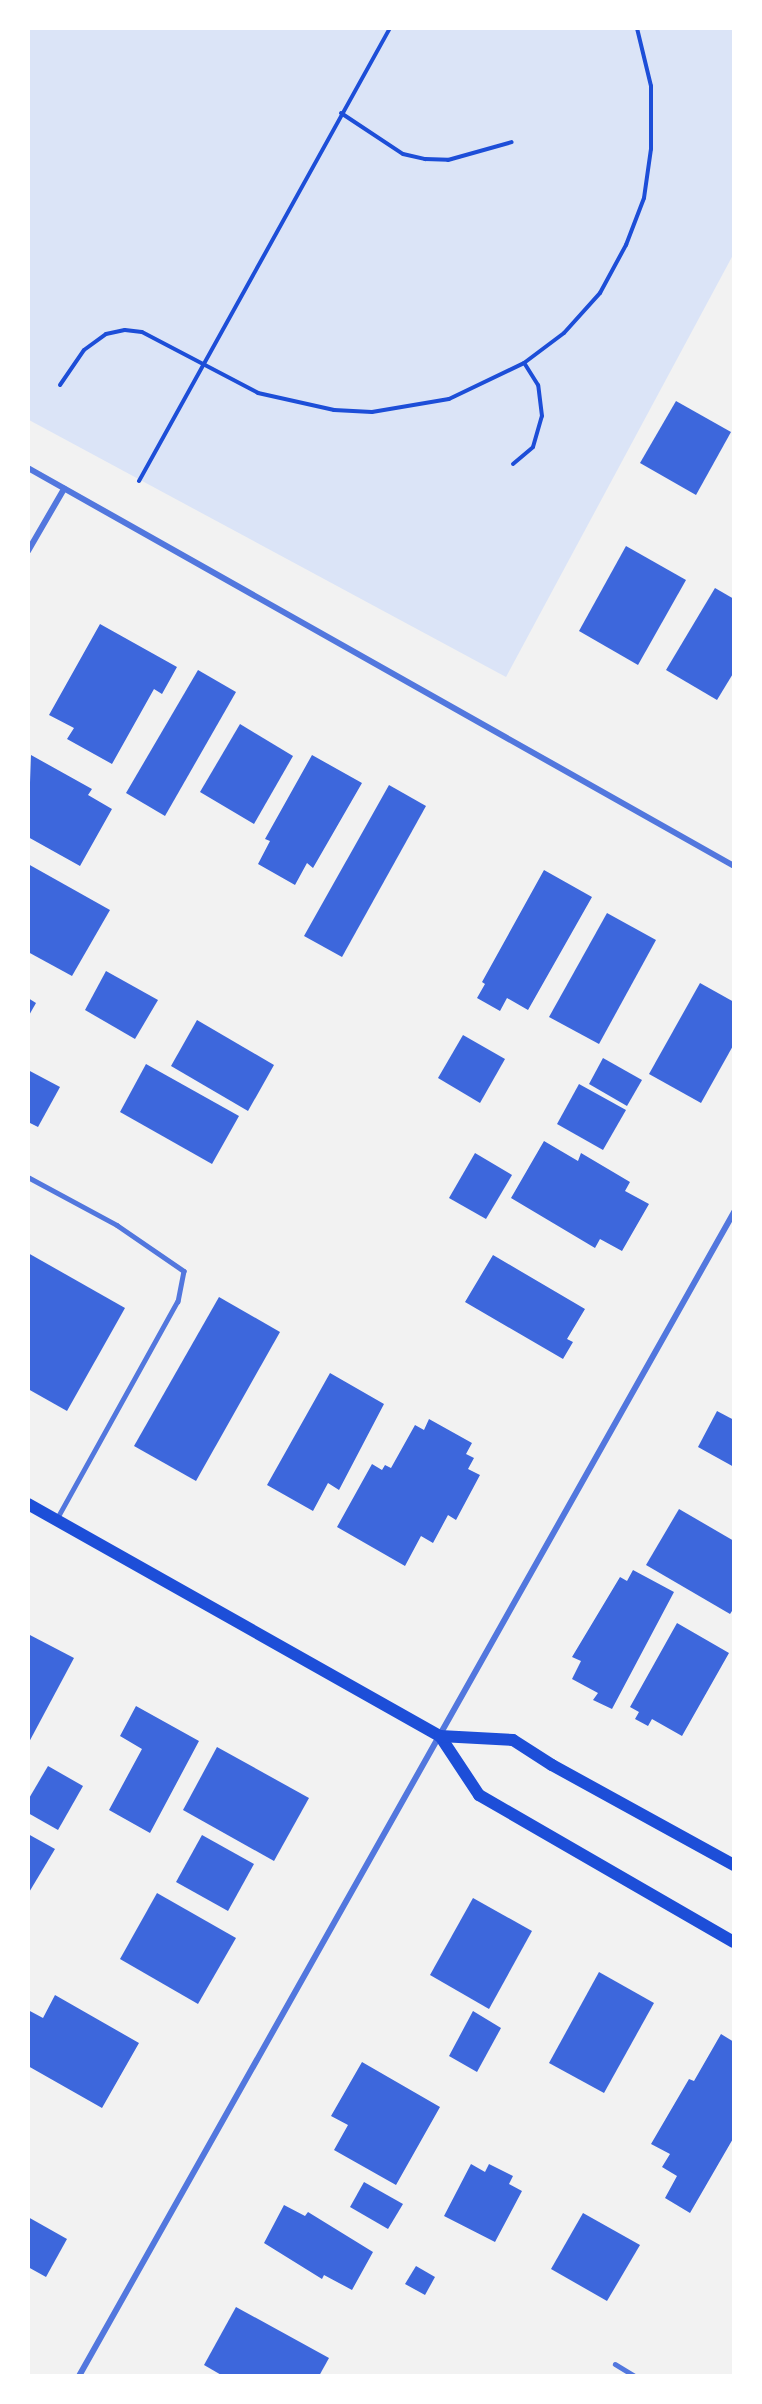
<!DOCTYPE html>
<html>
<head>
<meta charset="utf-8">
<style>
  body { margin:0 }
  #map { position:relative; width:762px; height:2404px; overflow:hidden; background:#f2f2f2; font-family:"IBM Plex Sans",sans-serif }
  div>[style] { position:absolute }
  .green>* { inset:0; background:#dbe4f7 }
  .building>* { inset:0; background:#3d67dc }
  .path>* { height:4px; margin:-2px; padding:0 2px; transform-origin:2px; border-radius:2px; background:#1d4ed8 }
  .service>* { height:4.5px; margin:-2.25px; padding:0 2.25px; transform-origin:2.25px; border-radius:2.25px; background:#5277de }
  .minor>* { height:6px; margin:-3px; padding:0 3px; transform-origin:3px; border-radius:3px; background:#5277de }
  .secondary>* { height:12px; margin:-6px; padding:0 6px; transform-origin:6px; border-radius:6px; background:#1d4ed8 }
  span { translate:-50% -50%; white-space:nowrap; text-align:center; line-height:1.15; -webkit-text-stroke:5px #fff; paint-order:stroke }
  .frame { position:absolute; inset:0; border:30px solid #fff; pointer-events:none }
</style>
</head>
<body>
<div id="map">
  <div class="green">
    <i style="clip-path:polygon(29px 29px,733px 29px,733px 255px,506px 677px,29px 420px)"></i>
  </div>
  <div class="building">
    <i style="clip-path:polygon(676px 401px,731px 432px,696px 495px,640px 463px)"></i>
    <i style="clip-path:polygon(626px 546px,686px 580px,638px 665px,579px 631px)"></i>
    <i style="clip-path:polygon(715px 588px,734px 599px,734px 672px,717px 700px,666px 670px)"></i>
    <i style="clip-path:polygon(100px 624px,177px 667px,162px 694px,154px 689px,112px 764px,67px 739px,74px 728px,49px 715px)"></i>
    <i style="clip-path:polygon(198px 670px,236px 692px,165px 816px,126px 793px)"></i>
    <i style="clip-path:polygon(240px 724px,293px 756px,254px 824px,200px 792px)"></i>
    <i style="clip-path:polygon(31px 755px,92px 789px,88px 795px,112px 809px,80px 866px,28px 837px)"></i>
    <i style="clip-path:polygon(312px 755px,362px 783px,313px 868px,307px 863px,295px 885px,258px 864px,270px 841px,265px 839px)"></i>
    <i style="clip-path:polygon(389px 785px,426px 806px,342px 957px,304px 936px)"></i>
    <i style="clip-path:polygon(28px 864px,110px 910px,72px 976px,28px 952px)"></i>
    <i style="clip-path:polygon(544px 870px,592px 897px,528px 1010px,507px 998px,500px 1011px,477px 998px,485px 984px,482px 982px)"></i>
    <i style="clip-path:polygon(607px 913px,656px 940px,599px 1044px,549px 1017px)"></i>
    <i style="clip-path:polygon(106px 971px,158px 1000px,135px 1039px,85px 1010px)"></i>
    <i style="clip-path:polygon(700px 983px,734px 1002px,734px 1044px,701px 1103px,649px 1074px)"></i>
    <i style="clip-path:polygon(28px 998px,36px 1003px,28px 1017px)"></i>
    <i style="clip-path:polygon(197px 1020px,274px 1065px,248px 1111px,171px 1066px)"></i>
    <i style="clip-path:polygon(463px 1035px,505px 1059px,480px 1103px,438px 1078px)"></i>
    <i style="clip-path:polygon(603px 1058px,642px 1080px,627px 1106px,589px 1084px)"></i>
    <i style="clip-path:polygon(146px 1064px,239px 1116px,212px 1164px,120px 1112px)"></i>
    <i style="clip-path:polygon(28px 1070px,60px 1087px,38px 1127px,28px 1122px)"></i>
    <i style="clip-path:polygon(579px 1084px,626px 1110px,603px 1150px,557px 1124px)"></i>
    <i style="clip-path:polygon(544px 1141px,578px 1161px,581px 1153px,630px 1182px,625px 1191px,649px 1204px,622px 1251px,600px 1239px,595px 1248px,511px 1198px)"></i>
    <i style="clip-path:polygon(475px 1153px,512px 1175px,486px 1219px,449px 1198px)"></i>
    <i style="clip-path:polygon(28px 1253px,125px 1308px,67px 1411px,28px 1389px)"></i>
    <i style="clip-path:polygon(493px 1255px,585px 1309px,567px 1339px,573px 1342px,563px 1359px,465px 1302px)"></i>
    <i style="clip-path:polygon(219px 1297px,280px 1332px,196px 1481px,134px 1446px)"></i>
    <i style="clip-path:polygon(330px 1373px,384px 1404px,339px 1490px,328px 1483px,313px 1511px,267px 1485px)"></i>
    <i style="clip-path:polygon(717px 1411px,734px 1420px,734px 1467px,698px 1447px)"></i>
    <i style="clip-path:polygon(429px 1419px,472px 1443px,466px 1454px,474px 1458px,468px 1469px,480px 1475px,456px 1520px,448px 1515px,433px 1543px,421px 1536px,405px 1566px,337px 1527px,372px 1464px,382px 1470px,385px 1465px,391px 1468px,415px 1425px,424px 1430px)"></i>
    <i style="clip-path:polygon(679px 1509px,734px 1541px,734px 1608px,730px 1614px,646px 1565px)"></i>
    <i style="clip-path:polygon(633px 1570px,674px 1592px,612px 1709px,593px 1700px,598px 1693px,572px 1679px,581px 1661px,572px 1657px,620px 1577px,627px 1581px)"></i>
    <i style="clip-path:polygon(677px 1623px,729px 1653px,682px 1736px,652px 1719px,648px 1726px,635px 1719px,639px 1712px,630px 1707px)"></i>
    <i style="clip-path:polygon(28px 1634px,74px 1658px,28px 1744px)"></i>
    <i style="clip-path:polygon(136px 1706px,199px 1741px,150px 1833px,109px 1810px,142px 1749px,120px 1736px)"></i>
    <i style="clip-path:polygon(217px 1747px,309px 1798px,274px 1861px,183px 1810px)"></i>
    <i style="clip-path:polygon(48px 1766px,83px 1786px,58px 1830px,28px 1813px,28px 1800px)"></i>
    <i style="clip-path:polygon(28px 1834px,55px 1849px,28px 1894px)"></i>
    <i style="clip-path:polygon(202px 1835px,254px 1864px,228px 1911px,176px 1882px)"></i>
    <i style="clip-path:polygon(157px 1893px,236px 1938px,198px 2004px,120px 1959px)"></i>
    <i style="clip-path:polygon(473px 1898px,532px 1931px,489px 2009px,430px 1975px)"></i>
    <i style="clip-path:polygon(599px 1972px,654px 2003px,604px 2093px,549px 2063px)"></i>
    <i style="clip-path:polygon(55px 1995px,139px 2043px,102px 2108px,28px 2066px,28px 2010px,43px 2018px)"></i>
    <i style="clip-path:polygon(473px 2011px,501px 2028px,477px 2072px,449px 2056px)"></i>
    <i style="clip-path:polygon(721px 2034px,734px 2042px,734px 2137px,690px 2213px,665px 2198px,677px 2176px,662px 2167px,670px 2154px,651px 2144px,689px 2079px,694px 2081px)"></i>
    <i style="clip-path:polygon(362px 2062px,440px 2107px,396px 2185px,334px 2150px,348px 2125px,331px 2116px)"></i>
    <i style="clip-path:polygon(471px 2164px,485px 2172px,489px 2164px,513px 2176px,509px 2184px,522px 2191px,495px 2242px,444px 2216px)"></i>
    <i style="clip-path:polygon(364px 2182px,403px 2204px,388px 2229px,350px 2207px)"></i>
    <i style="clip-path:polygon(284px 2205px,305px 2216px,308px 2212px,373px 2252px,352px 2290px,324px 2275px,322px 2279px,264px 2243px)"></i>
    <i style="clip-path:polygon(583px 2213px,640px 2245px,607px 2301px,551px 2269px)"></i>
    <i style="clip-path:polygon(28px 2217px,67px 2239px,46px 2277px,28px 2267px)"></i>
    <i style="clip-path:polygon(416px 2266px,435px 2277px,425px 2295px,405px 2284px)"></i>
    <i style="clip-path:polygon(236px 2307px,329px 2358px,319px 2376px,223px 2376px,204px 2365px)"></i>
  </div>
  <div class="path">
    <i style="left:341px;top:113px;width:74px;rotate:33.5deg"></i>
    <i style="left:403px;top:154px;width:23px;rotate:13deg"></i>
    <i style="left:425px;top:159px;width:23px;rotate:2deg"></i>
    <i style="left:448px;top:160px;width:66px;rotate:-15.7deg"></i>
    <i style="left:60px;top:385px;width:42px;rotate:-55.6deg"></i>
    <i style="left:84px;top:350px;width:27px;rotate:-36deg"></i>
    <i style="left:106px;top:334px;width:19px;rotate:-12deg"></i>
    <i style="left:125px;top:330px;width:17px;rotate:7deg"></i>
    <i style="left:142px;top:332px;width:131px;rotate:27.7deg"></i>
    <i style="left:258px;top:393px;width:78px;rotate:12.6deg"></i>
    <i style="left:334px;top:410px;width:38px;rotate:3deg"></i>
    <i style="left:372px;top:412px;width:78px;rotate:-9.6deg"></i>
    <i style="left:449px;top:399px;width:83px;rotate:-25.6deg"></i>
    <i style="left:524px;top:363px;width:50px;rotate:-36.9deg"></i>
    <i style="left:564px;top:333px;width:54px;rotate:-48deg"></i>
    <i style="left:600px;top:293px;width:55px;rotate:-61.6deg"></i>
    <i style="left:626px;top:245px;width:50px;rotate:-69deg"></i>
    <i style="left:644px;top:198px;width:49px;rotate:-81.9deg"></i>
    <i style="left:651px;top:149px;width:63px;rotate:-90deg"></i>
    <i style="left:651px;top:86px;width:60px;rotate:-103.6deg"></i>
    <i style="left:513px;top:464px;width:26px;rotate:-40deg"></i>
    <i style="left:533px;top:447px;width:32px;rotate:-74deg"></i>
    <i style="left:542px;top:416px;width:31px;rotate:-97deg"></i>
    <i style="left:538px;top:385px;width:26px;rotate:-122deg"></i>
    <i style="left:139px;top:481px;width:518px;rotate:-61.01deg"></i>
  </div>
  <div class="service">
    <i style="left:28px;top:1177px;width:101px;rotate:28.3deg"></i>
    <i style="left:117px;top:1225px;width:81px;rotate:34.5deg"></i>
    <i style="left:184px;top:1271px;width:31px;rotate:101deg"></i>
    <i style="left:178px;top:1301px;width:249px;rotate:119deg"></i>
    <i style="left:615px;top:2364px;width:23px;rotate:31deg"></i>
  </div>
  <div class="minor">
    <i style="left:28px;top:468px;width:810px;rotate:29.41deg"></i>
    <i style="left:28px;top:551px;width:72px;rotate:-59.9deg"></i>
    <i style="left:79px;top:2376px;width:1336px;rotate:-60.63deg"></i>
  </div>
  <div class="secondary">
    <i style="left:28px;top:1504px;width:473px;rotate:29.4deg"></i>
    <i style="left:440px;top:1736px;width:71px;rotate:56.5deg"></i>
    <i style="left:479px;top:1795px;width:294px;rotate:30deg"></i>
    <i style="left:440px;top:1736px;width:73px;rotate:3.1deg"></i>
    <i style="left:513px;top:1740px;width:46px;rotate:32.7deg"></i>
    <i style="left:552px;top:1765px;width:208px;rotate:28.8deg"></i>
  </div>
  <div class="frame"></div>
</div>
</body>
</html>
